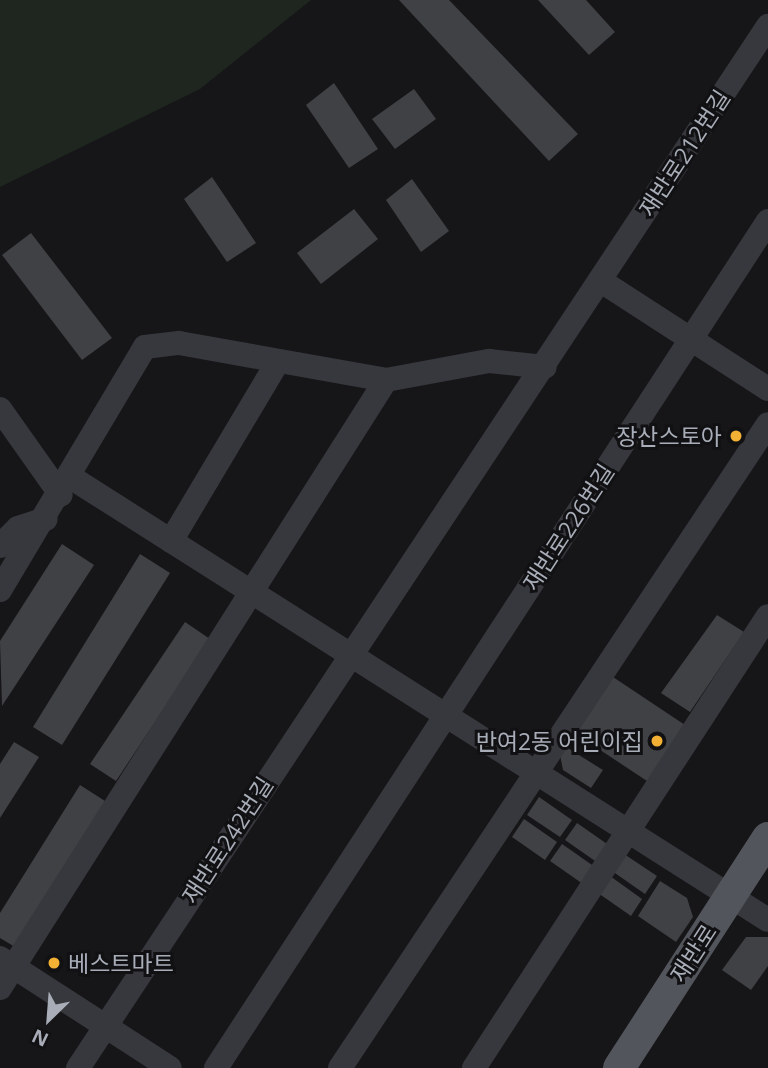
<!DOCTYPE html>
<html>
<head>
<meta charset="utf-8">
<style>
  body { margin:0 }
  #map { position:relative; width:768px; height:1068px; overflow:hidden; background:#161618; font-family:"Open Sans","Noto Sans KR",sans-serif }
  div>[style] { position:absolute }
  .green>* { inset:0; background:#1e261f }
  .building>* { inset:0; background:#404145 }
  .minor>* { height:24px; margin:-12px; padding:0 12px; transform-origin:12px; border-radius:12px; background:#37383d }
  .major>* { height:32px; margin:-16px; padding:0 16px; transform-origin:16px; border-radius:16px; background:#53555c }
  .dots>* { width:19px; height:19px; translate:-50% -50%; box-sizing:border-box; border:4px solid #111113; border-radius:50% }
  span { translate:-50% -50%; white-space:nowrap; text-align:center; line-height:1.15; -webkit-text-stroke:6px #111113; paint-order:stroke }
  .street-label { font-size:23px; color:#a8adb8 }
  .poi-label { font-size:23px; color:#a8adb8 }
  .right { translate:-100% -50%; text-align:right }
  .left { translate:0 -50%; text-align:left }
  .north { position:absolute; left:14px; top:984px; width:70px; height:70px; -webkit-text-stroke:5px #111113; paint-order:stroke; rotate:205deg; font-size:19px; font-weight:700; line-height:28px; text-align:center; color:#a8adb8 }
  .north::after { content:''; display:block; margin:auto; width:24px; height:32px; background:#a8adb8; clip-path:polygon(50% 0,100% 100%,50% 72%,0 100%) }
</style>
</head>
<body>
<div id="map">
  <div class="green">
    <i style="clip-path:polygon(0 0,311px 0,200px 89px,0 187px)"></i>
  </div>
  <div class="building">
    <i style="clip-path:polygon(399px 0,449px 0,578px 134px,549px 161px)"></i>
    <i style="clip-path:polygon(538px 0,586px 0,615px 32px,589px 55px)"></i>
    <i style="clip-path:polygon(334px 83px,378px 149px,349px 168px,306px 105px)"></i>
    <i style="clip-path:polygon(414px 89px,436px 119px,395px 149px,372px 119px)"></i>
    <i style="clip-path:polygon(212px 177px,256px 243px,227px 262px,184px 199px)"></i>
    <i style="clip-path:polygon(412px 179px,449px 231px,421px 252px,386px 200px)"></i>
    <i style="clip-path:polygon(354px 209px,378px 239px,321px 284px,297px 253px)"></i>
    <i style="clip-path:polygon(31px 233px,112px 338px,82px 360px,2px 255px)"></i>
    <i style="clip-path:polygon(62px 544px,94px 565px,2px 706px,0 641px)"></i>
    <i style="clip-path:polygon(140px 554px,170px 573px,62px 745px,33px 727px)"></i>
    <i style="clip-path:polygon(717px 615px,744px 632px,690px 712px,661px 693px)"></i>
    <i style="clip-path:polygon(185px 622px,210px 639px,116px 781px,90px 764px)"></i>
    <i style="clip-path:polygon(613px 677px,688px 727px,650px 783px,573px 732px)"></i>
    <i style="clip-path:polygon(14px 742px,39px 757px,0 818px,0 764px)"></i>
    <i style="clip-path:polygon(566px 747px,603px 770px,591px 788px,563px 770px,560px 755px)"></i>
    <i style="clip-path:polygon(80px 785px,105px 801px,15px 947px,0 938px,0 913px)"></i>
    <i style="clip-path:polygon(539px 797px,572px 820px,560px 837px,527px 815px)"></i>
    <i style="clip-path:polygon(524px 819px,557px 842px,545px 860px,512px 837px)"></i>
    <i style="clip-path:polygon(577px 823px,610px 846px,598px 863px,565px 840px)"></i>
    <i style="clip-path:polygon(562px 844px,595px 867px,583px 884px,550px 861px)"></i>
    <i style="clip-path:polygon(624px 854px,657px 876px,645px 894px,612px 871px)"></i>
    <i style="clip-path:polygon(610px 876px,642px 899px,631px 916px,598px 893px)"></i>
    <i style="clip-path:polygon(660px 881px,687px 898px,693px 917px,676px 942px,638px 916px)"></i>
    <i style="clip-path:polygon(746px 937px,768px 937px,768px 966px,751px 990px,722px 970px)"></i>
  </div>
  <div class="minor">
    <i style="left:601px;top:281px;width:199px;rotate:32.9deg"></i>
    <i style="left:0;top:409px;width:105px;rotate:54.7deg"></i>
    <i style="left:72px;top:478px;width:824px;rotate:32.42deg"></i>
    <i style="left:171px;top:541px;width:205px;rotate:-59.2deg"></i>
    <i style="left:0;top:546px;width:25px;rotate:-45deg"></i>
    <i style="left:18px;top:528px;width:29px;rotate:-18deg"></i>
    <i style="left:0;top:590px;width:283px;rotate:-59.2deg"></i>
    <i style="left:145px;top:347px;width:34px;rotate:-7deg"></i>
    <i style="left:179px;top:343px;width:210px;rotate:10.1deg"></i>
    <i style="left:386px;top:380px;width:105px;rotate:-10.5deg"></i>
    <i style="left:489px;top:361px;width:56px;rotate:6.1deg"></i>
    <i style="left:0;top:958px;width:202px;rotate:32.9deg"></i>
    <i style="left:0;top:988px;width:720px;rotate:-57.59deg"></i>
    <i style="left:78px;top:1068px;width:1250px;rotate:-56.49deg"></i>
    <i style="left:216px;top:1068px;width:1011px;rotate:-56.91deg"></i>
    <i style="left:340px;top:1068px;width:773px;rotate:-56.39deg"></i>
    <i style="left:474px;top:1068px;width:539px;rotate:-56.96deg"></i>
  </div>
  <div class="major">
    <i style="left:619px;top:1068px;width:274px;rotate:-57.1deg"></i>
  </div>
  <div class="dots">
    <i style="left:736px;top:436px;background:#f2b134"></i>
    <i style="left:657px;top:741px;background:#f2b134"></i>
    <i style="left:54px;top:963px;background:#f2b134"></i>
  </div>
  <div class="street-label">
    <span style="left:684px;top:153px;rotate:-57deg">재반로212번길</span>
    <span style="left:568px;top:527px;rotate:-57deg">재반로226번길</span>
    <span style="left:227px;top:840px;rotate:-57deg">재반로242번길</span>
    <span style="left:693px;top:953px;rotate:-57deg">재반로</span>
  </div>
  <div class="poi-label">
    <span class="right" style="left:722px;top:436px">장산스토아</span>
    <span class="right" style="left:643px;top:741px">반여2동 어린이집</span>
    <span class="left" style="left:68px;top:963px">베스트마트</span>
  </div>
  <div class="north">N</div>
</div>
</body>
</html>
